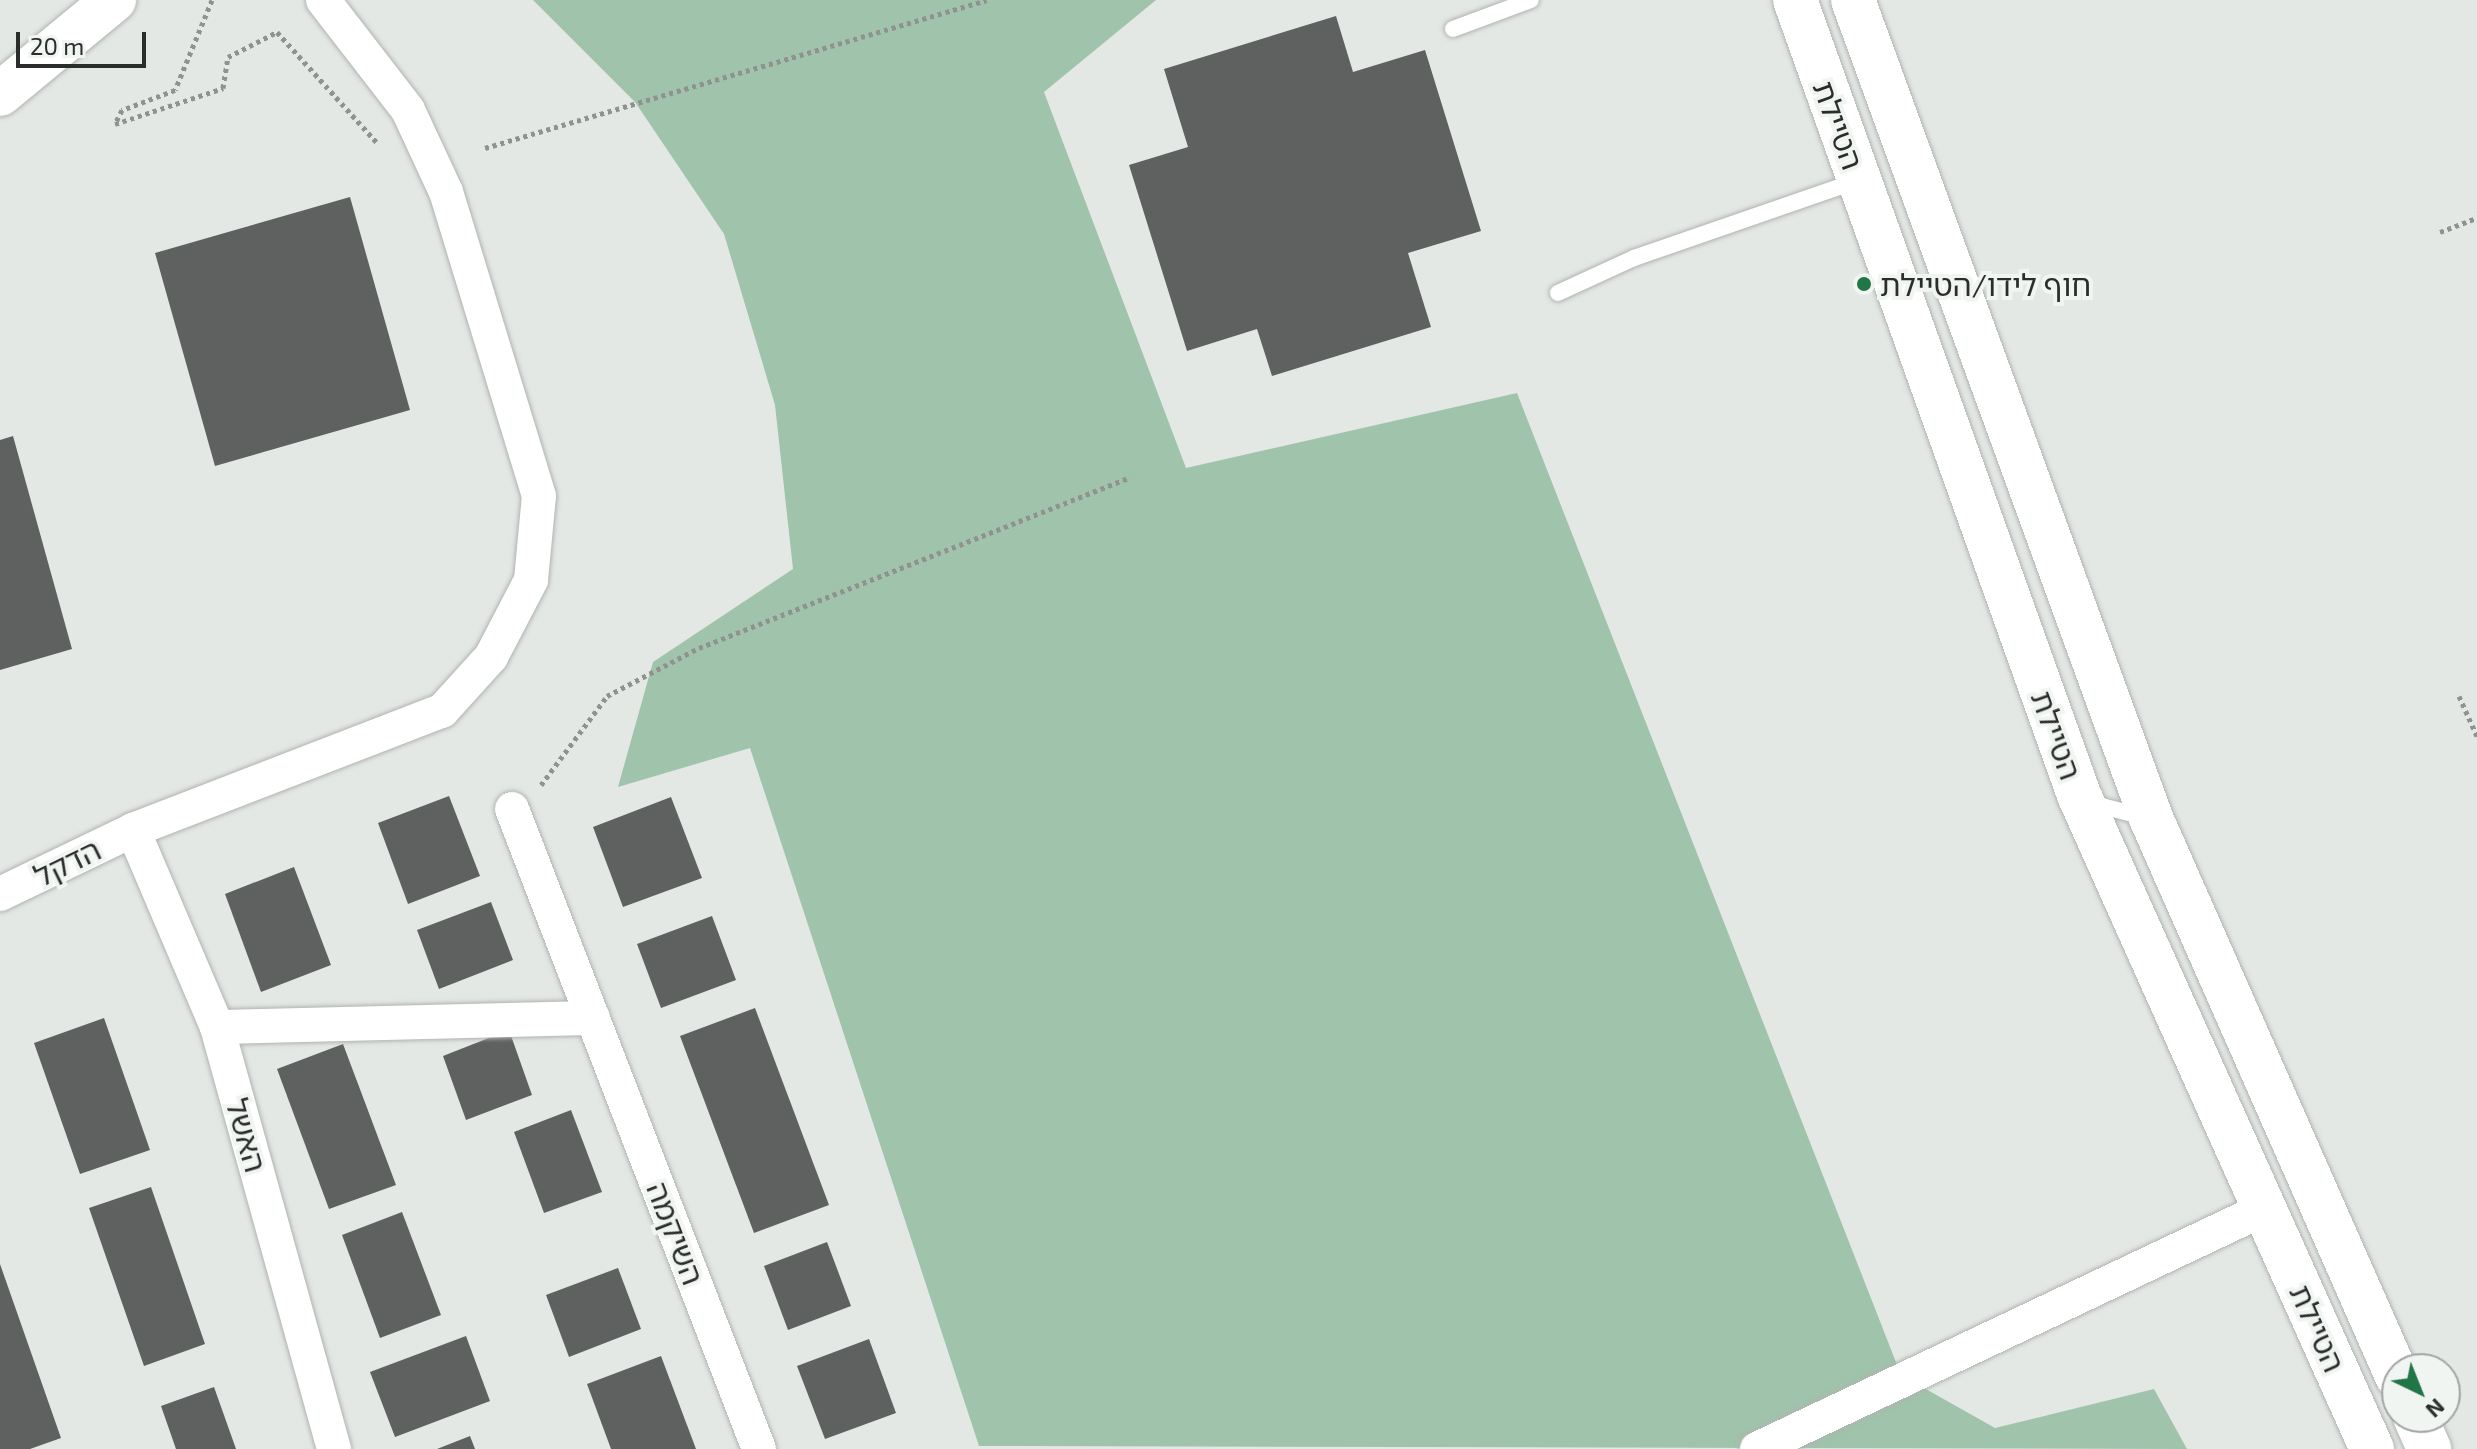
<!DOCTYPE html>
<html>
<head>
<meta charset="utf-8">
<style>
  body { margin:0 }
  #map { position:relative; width:2477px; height:1449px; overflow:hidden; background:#e4e8e5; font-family:"Exo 2","Noto Sans Hebrew",sans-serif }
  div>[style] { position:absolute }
  .green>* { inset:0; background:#a0c3ab }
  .building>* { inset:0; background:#5e615f }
  .path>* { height:5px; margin-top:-2.5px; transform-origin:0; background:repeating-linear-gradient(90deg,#8f9290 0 4px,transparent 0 8px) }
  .roads { filter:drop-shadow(0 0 2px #afb4b1) drop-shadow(0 0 2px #afb4b1) }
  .service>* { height:16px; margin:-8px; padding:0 8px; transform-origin:8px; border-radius:8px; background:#fff }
  .minor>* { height:34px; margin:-17px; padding:0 17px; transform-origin:17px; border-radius:17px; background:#fff }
  .secondary>* { height:44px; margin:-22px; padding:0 22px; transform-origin:22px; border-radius:22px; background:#fff }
  .dots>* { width:22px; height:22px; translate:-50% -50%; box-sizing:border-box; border:4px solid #f1f5f2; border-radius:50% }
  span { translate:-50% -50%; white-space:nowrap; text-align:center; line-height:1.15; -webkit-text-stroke:8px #f1f5f2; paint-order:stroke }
  .street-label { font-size:30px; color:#2b2d2c }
  .poi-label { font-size:30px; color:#2b2d2c }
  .left { translate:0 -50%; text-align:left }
  .north { position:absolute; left:2381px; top:1353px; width:80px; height:80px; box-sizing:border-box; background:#f1f5f2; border:2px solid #a2a5a3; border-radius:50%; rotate:137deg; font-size:22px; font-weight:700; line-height:32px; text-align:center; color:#2b2d2c }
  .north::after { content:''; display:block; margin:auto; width:28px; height:36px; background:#227547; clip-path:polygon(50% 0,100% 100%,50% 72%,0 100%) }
  .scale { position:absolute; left:16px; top:32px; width:130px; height:36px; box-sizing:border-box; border:4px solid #2b2d2c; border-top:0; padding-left:10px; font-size:24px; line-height:28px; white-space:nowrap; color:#2b2d2c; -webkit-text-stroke:6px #f1f5f2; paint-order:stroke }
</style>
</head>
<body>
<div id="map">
  <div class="green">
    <i style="clip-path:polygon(533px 0,1156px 0,1044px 92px,1186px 468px,1517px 393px,1901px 1375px,1995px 1428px,2154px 1389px,2187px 1449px,979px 1446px,750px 748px,618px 787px,653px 662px,793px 569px,775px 405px,724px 234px,635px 102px)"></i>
  </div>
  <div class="building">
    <i style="clip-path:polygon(1336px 16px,1353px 72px,1425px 50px,1481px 231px,1408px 253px,1431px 327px,1272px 376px,1257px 329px,1187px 351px,1129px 165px,1188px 147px,1164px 69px)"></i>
    <i style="clip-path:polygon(350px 197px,410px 410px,215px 466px,155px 253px)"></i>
    <i style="clip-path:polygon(13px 436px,72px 649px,0 670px,0 440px)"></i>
    <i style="clip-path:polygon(449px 796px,480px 876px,408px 904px,378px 823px)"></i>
    <i style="clip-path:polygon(671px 797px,702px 878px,623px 907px,593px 827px)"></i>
    <i style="clip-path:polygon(294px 867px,331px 965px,261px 992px,225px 894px)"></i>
    <i style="clip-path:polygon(491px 902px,513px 960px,439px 989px,417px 930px)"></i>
    <i style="clip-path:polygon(712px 916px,736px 980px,661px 1008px,637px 944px)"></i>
    <i style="clip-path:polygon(755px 1008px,829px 1205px,754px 1233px,680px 1036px)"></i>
    <i style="clip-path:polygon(104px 1018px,150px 1150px,80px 1174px,34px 1043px)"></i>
    <i style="clip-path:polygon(509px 1030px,532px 1095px,466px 1120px,443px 1056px)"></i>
    <i style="clip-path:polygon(343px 1044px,396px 1185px,329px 1209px,277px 1069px)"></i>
    <i style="clip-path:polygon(571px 1110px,602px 1192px,544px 1213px,514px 1132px)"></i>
    <i style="clip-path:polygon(151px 1187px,205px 1344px,144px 1366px,89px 1208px)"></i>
    <i style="clip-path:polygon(402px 1212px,441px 1315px,380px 1338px,342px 1235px)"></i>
    <i style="clip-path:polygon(827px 1242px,851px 1306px,788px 1330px,764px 1266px)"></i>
    <i style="clip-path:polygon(0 1264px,61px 1438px,30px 1449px,0 1449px)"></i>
    <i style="clip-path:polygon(618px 1268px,641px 1329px,569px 1357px,546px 1295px)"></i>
    <i style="clip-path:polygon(466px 1336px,490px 1401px,395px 1437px,370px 1372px)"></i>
    <i style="clip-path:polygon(869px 1339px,896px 1413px,825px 1439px,797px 1366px)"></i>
    <i style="clip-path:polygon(661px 1356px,696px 1449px,611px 1449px,587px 1384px)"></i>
    <i style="clip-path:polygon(214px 1387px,236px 1449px,176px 1449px,161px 1406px)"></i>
    <i style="clip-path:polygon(470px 1436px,475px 1449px,437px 1449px)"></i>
  </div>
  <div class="path">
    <i style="left:212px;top:0;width:97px;rotate:112.3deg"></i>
    <i style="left:175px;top:90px;width:57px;rotate:159.3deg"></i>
    <i style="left:122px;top:110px;width:16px;rotate:117deg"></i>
    <i style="left:115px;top:124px;width:114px;rotate:-18.4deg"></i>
    <i style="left:223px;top:88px;width:31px;rotate:-81deg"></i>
    <i style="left:228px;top:57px;width:55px;rotate:-27deg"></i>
    <i style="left:277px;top:32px;width:152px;rotate:47.9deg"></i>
    <i style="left:485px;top:148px;width:523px;rotate:-16.43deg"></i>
    <i style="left:2440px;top:232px;width:40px;rotate:-21deg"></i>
    <i style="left:2459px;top:696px;width:44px;rotate:65.8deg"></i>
    <i style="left:541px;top:785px;width:111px;rotate:-53.4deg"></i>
    <i style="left:607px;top:696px;width:104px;rotate:-27.6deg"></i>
    <i style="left:699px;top:648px;width:464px;rotate:-21.6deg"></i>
  </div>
  <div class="roads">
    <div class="service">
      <i style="left:1453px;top:29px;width:83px;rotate:-20.4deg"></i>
      <i style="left:1558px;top:293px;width:84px;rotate:-24.7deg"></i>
      <i style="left:1634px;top:258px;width:235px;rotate:-19.1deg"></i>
      <i style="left:2094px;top:804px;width:56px;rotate:14.5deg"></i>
    </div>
    <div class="minor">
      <i style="left:512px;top:809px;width:686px;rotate:68.9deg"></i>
      <i style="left:133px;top:830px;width:214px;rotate:66.9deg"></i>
      <i style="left:217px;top:1027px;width:438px;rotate:74.5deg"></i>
      <i style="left:0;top:894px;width:148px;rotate:-25.7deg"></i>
      <i style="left:133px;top:830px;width:331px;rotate:-21.1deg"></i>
      <i style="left:442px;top:711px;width:73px;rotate:-47.8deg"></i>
      <i style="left:491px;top:657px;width:87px;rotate:-62.5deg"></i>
      <i style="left:531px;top:580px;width:84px;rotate:-84.6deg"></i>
      <i style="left:539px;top:496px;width:318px;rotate:-107deg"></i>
      <i style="left:446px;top:192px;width:90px;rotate:-114.9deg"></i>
      <i style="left:408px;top:110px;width:139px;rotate:-127.7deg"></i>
      <i style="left:217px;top:1027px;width:376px;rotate:-1.4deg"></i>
      <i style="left:1757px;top:1449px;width:561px;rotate:-25.33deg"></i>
    </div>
    <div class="secondary">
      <i style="left:1795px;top:0;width:844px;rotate:70.34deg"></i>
      <i style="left:2079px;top:795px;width:717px;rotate:65.87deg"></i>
      <i style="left:1853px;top:0;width:871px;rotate:69.98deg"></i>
      <i style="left:2151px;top:818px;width:610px;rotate:66.21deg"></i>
      <i style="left:0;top:94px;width:148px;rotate:-39.5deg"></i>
      <i style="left:2415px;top:1417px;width:35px;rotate:66deg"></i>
    </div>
  </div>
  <div class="dots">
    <i style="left:1864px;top:284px;background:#227547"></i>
  </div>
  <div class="street-label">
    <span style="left:1839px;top:125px;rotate:70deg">הטיילת</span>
    <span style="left:2057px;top:735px;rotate:70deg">הטיילת</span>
    <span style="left:67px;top:862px;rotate:-26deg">הדקל</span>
    <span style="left:247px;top:1135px;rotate:74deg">האשל</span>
    <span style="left:676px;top:1233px;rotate:69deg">השיקמה</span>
    <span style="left:2318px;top:1328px;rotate:66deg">הטיילת</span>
  </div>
  <div class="poi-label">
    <span class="left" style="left:1880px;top:284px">חוף לידו/הטיילת</span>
  </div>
  <div class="north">N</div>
  <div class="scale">20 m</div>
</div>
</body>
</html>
